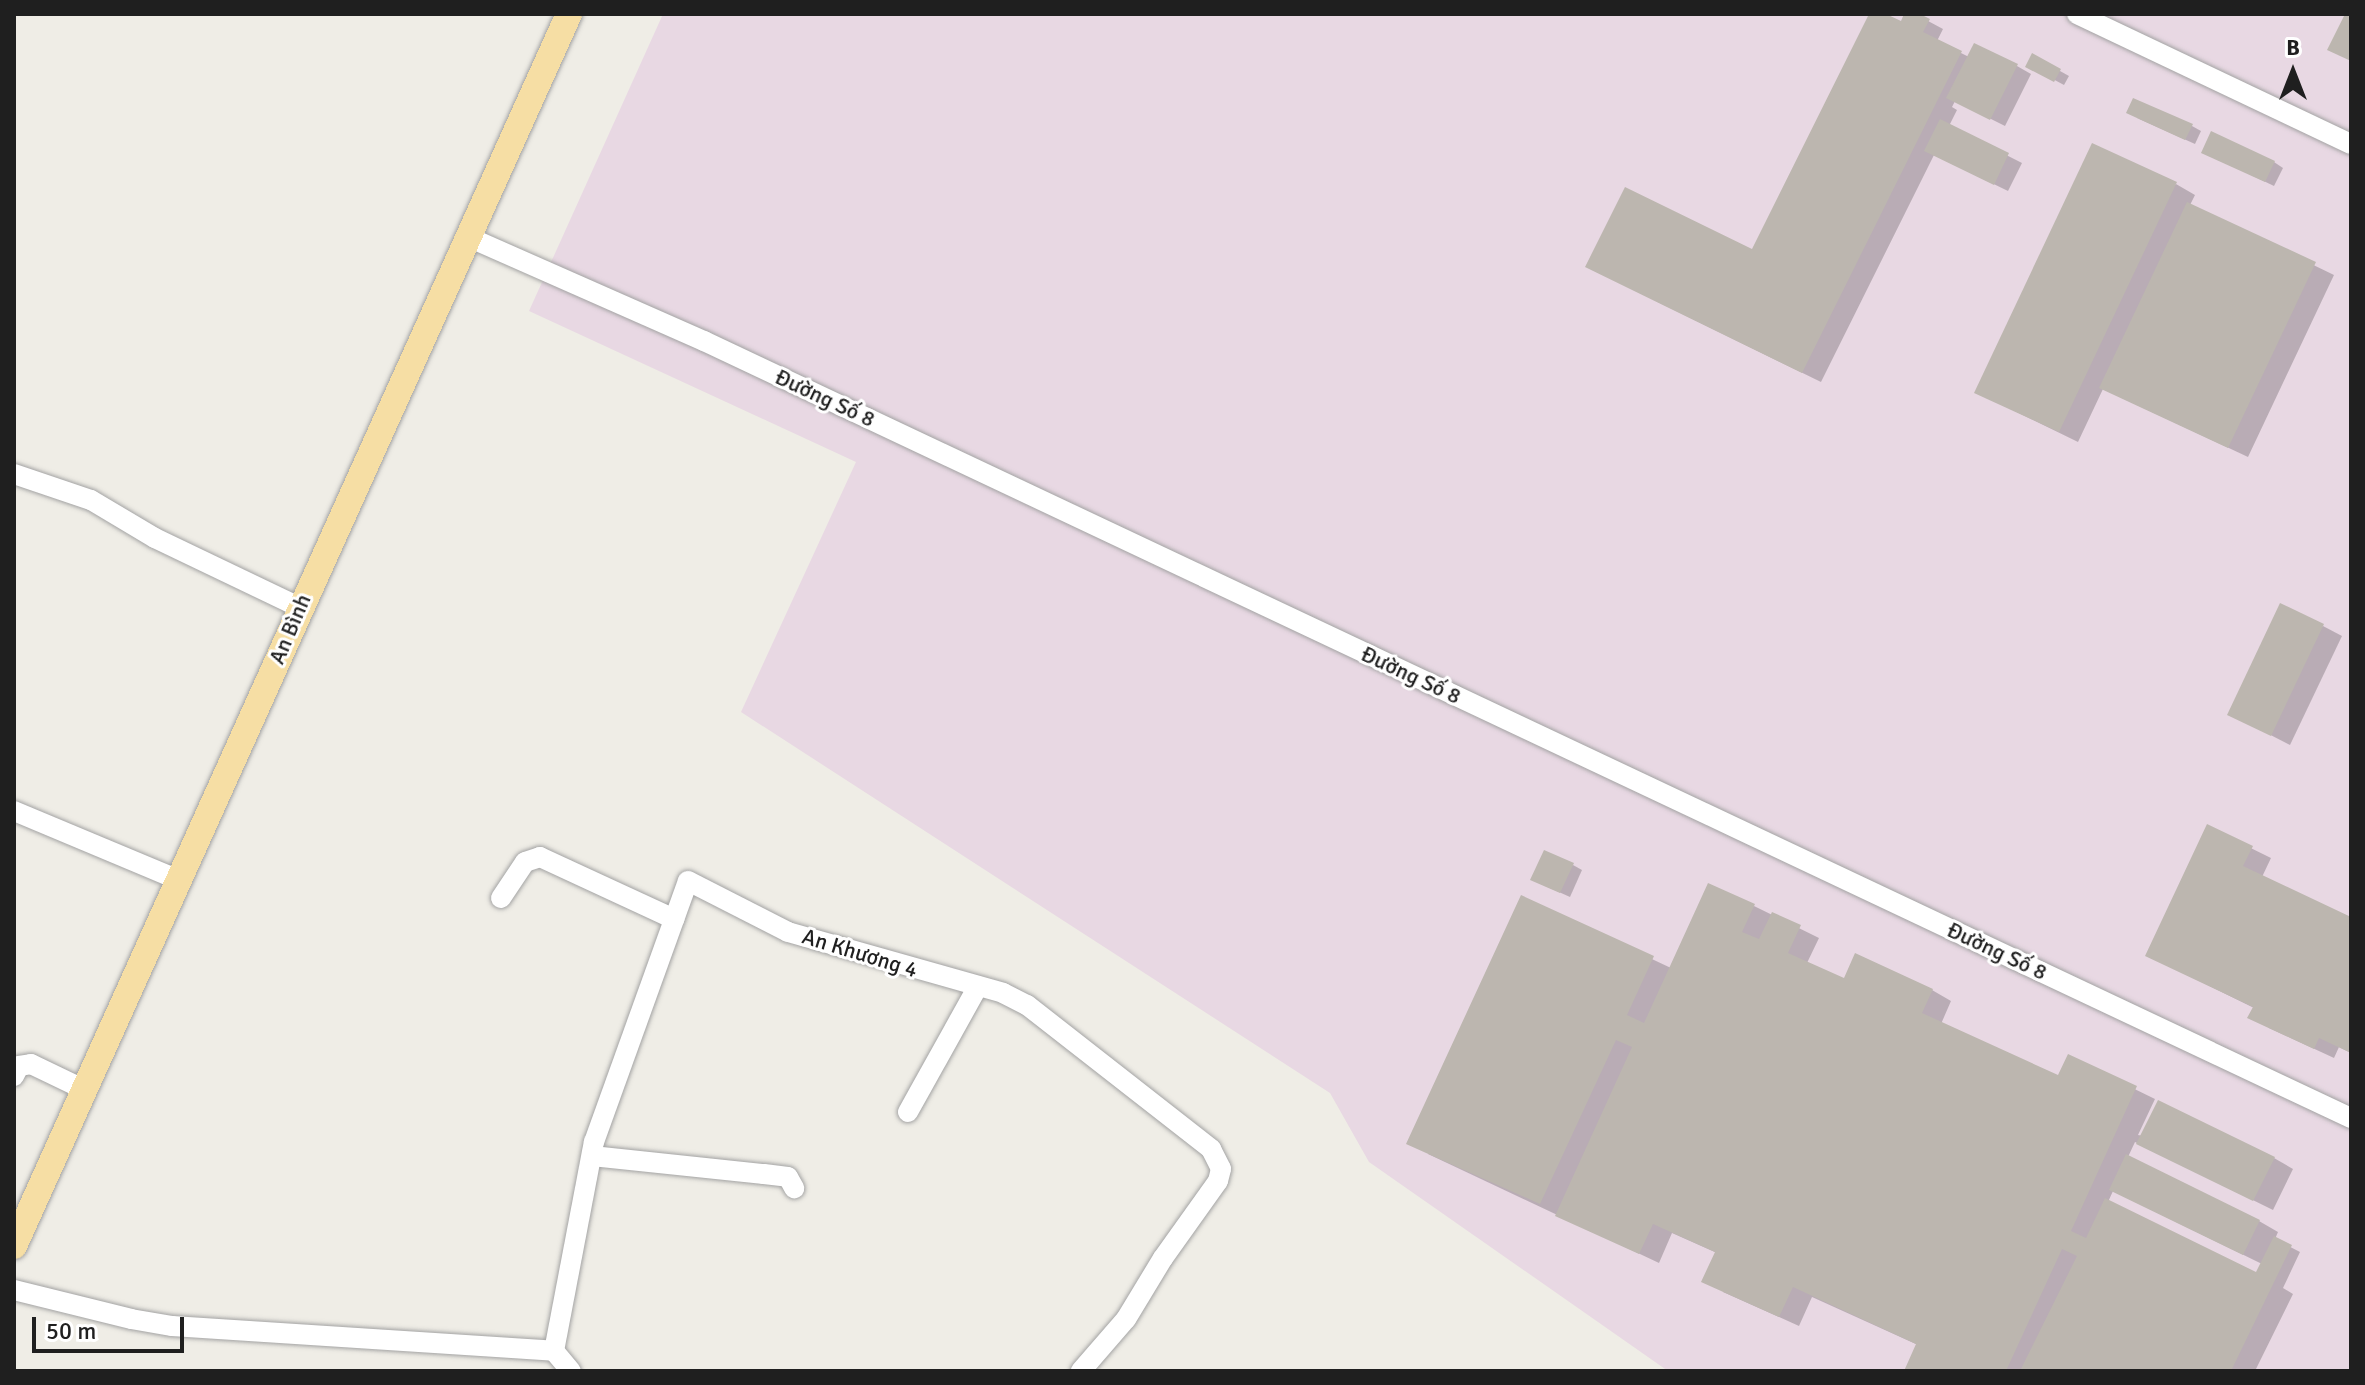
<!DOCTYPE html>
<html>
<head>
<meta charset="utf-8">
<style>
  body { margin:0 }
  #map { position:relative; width:2365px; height:1385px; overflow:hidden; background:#efede6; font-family:Signika,sans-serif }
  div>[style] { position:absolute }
  .industrial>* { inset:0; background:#e8d8e3 }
  .shadow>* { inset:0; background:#0003 }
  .building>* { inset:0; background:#bcb6af }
  .roads { filter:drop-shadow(0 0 2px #a3a3a3) drop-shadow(0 0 2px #a3a3a3) }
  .minor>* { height:20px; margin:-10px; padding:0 10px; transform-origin:10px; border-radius:10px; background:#fff }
  .major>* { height:26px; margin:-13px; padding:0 13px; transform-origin:13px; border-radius:13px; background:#f6dea4 }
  span { translate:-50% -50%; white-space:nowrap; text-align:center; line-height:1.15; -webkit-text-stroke:6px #fff; paint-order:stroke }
  .street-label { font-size:22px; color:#1f1f1f }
  .frame { position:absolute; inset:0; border:16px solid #1f1f1f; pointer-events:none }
  .north { position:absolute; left:2253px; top:32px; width:80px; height:80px; -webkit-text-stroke:6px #fff; paint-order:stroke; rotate:0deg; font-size:22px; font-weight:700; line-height:32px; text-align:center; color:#1f1f1f }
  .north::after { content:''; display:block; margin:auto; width:28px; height:36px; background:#1f1f1f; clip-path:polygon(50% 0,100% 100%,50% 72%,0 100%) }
  .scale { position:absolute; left:32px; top:1317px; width:152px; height:36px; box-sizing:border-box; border:4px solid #1f1f1f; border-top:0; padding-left:10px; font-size:24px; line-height:28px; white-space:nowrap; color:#1f1f1f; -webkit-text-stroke:6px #fff; paint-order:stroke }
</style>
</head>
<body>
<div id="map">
  <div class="industrial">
    <i style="clip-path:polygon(663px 14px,2351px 14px,2351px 1371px,1668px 1371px,1369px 1162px,1330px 1093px,741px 712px,856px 462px,529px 311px)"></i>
  </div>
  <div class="shadow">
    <i style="clip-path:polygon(1871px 14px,1882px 14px,1901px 24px,1906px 14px,1915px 14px,1943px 29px,1937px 41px,1969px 57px,2017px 66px,2031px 74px,2005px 126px,1955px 101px,1952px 107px,1957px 110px,1949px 126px,2022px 163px,2008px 191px,1934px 155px,1821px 382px,1658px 302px,1753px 252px)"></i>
    <i style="clip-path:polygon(2033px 56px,2069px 76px,2064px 85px,2028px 66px)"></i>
    <i style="clip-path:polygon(2137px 118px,2192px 126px,2201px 131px,2195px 144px)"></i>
    <i style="clip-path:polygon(2274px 162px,2283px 168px,2274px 186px,2226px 163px)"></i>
    <i style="clip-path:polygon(2176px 184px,2195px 195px,2190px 205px,2334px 275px,2248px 457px,2103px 389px,2078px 442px,1976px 392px)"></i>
    <i style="clip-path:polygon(2323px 626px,2342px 636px,2290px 745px,2230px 714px)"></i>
    <i style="clip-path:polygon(2208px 827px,2271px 858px,2262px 877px,2351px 919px,2351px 1053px,2339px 1047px,2334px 1058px,2269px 1028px,2254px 1008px,2147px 955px)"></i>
    <i style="clip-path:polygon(1573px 865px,1582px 870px,1570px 897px,1541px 884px)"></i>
    <i style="clip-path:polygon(evenodd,1522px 898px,1671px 968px,1754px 906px,1819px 938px,1807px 963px,1845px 980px,1932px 990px,1951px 1001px,1941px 1024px,2059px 1078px,2069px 1057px,2155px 1099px,2138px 1135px,2274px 1158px,2293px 1169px,2273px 1210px,2135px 1142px,2128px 1157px,2259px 1221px,2278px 1232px,2275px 1239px,2300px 1252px,2283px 1288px,2293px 1294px,2255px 1371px,1908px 1371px,1918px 1345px,1812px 1297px,1799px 1326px,1723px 1292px,1717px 1253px,1672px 1233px,1659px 1263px,1428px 1154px,1522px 898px,2113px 1191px,2262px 1264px,2257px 1274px,2108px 1202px,2113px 1191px)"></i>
  </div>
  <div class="building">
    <i style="clip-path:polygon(1869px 14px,1886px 14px,1901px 21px,1904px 14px,1920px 14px,1930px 19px,1923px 32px,1962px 51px,1802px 373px,1585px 267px,1625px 187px,1752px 249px)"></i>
    <i style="clip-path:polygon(2345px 14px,2351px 14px,2351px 61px,2327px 50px)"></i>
    <i style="clip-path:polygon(1974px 43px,2018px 64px,1990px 120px,1946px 98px)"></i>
    <i style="clip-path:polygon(2032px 53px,2061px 69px,2054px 82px,2025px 67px)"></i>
    <i style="clip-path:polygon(2133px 98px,2193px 124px,2185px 140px,2126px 113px)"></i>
    <i style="clip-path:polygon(1940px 119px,2009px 153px,1994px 185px,1924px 151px)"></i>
    <i style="clip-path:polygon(2211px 131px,2275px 161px,2265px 182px,2201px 153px)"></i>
    <i style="clip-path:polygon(2092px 143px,2177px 182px,2059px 432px,1974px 393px)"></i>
    <i style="clip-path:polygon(2187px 202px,2316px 262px,2228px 448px,2099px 388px)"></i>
    <i style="clip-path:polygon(2280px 603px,2324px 624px,2271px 736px,2227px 715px)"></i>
    <i style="clip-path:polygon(2207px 824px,2253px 846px,2243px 866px,2351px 917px,2351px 1053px,2319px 1038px,2314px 1049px,2247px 1018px,2253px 1007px,2145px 956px)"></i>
    <i style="clip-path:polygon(1544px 850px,1574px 863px,1560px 893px,1530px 880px)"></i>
    <i style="clip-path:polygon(1708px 883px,1755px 904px,1742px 932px,1759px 939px,1772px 912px,1801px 925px,1788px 953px,1844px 978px,1855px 953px,1933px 989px,1922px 1013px,2058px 1075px,2068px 1054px,2137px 1086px,2071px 1231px,2086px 1238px,2105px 1198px,2256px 1272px,2274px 1236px,2292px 1245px,2231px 1371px,2020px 1371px,2077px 1256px,2062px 1249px,2006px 1371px,1904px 1371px,1916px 1344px,1793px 1287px,1779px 1317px,1701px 1282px,1715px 1252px,1653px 1224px,1639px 1254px,1555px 1216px,1632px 1047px,1616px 1040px,1540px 1204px,1406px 1144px,1521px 895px,1654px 956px,1627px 1015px,1644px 1023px)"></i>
    <i style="clip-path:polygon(2158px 1100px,2275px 1157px,2253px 1201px,2136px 1144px)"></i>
    <i style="clip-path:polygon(2126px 1154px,2260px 1220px,2243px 1255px,2109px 1190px)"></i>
  </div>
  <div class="roads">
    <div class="minor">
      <i style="left:2077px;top:14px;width:303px;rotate:25.4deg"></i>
      <i style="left:468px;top:237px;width:258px;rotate:23.8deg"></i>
      <i style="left:704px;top:341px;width:1821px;rotate:25.26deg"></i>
      <i style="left:14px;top:474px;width:81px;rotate:18.7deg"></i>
      <i style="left:91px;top:500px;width:74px;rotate:30.7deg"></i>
      <i style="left:155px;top:538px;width:160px;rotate:25.6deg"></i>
      <i style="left:14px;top:811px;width:181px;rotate:22.7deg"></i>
      <i style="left:501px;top:898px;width:43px;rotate:-56.3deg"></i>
      <i style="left:525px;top:862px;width:16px;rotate:-18deg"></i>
      <i style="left:540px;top:857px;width:148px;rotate:24.8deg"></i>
      <i style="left:14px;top:1076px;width:11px;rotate:-63deg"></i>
      <i style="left:19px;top:1066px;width:12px;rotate:-9deg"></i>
      <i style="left:31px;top:1064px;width:60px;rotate:25.7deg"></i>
      <i style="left:908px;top:1112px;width:144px;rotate:-60.9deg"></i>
      <i style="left:592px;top:1156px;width:173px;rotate:6deg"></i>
      <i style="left:764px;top:1174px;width:24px;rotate:7deg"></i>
      <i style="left:788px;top:1177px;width:13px;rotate:61deg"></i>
      <i style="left:14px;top:1290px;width:121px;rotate:13.9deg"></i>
      <i style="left:131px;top:1319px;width:42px;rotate:9.7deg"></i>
      <i style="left:172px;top:1326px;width:383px;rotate:3.7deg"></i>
      <i style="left:554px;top:1351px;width:26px;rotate:50deg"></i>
      <i style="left:554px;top:1351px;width:213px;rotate:-79.2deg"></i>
      <i style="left:594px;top:1142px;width:277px;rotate:-70.2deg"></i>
      <i style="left:688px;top:881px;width:112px;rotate:27deg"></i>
      <i style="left:788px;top:932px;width:223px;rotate:15.8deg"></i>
      <i style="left:1003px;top:993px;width:27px;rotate:27deg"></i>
      <i style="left:1027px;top:1005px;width:234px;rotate:38deg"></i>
      <i style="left:1211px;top:1149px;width:22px;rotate:63deg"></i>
      <i style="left:1221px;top:1169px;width:12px;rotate:104deg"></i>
      <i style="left:1218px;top:1181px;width:95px;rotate:125.5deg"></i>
      <i style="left:1163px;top:1258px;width:71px;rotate:121.2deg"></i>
      <i style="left:1126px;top:1319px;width:69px;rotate:130.9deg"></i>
    </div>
    <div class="major">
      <i style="left:14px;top:1246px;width:1351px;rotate:-65.75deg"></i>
    </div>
  </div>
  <div class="street-label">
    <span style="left:825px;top:398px;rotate:25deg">Đường Số 8</span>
    <span style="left:290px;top:629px;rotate:-67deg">An Bình</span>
    <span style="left:1411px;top:675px;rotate:25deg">Đường Số 8</span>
    <span style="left:1997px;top:951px;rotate:25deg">Đường Số 8</span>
    <span style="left:860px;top:953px;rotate:17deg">An Khương 4</span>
  </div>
  <div class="frame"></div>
  <div class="north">B</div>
  <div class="scale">50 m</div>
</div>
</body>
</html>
